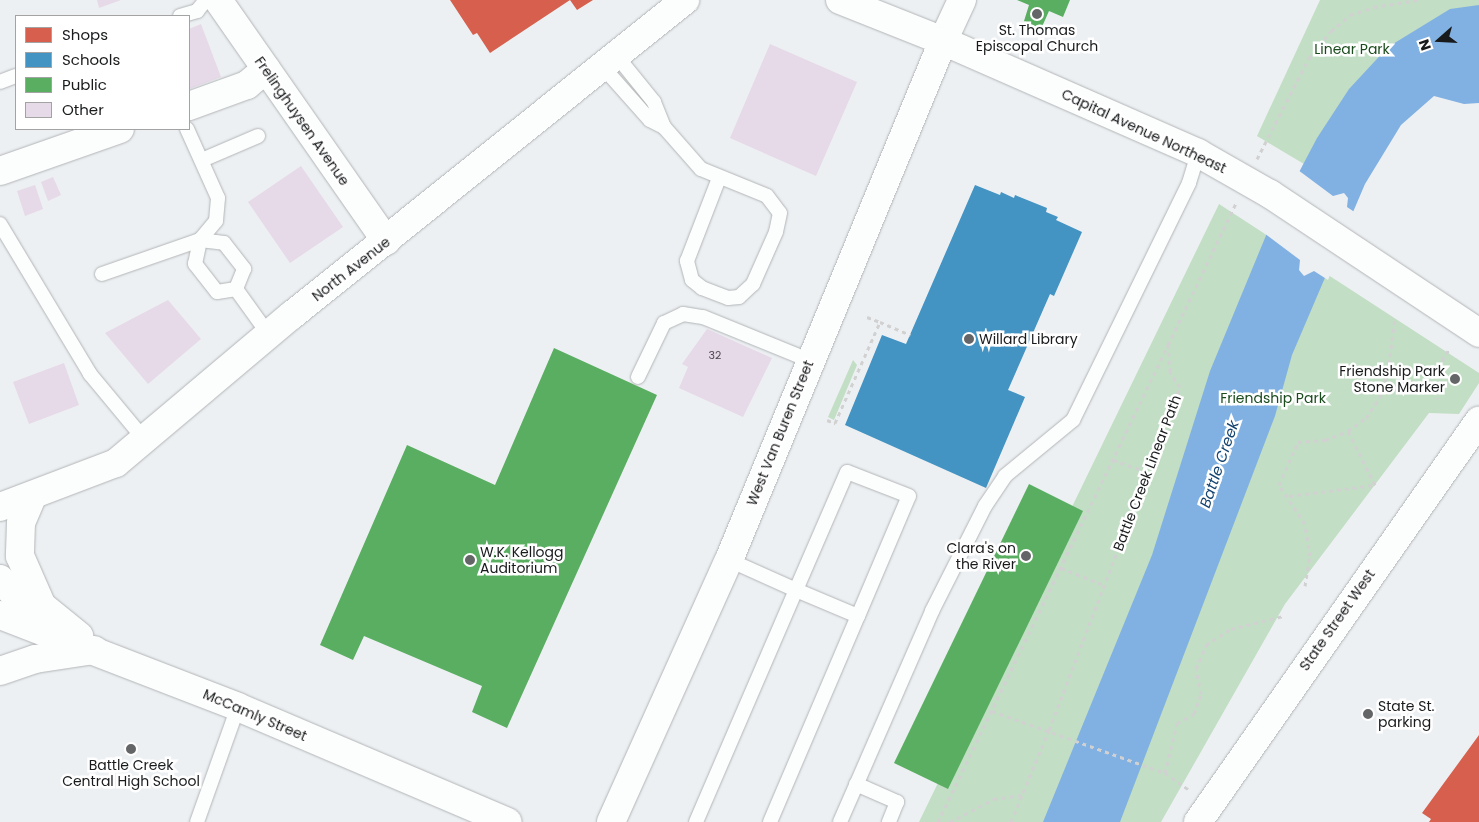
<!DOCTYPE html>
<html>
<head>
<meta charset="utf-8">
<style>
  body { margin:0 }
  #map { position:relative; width:1479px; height:822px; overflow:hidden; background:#edf0f3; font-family:Poppins,sans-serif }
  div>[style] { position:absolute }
  .green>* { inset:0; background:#c2dec4 }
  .water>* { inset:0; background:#81b1e2 }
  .pier>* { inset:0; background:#edf0f3 }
  .shops>* { inset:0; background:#d6604d }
  .schools>* { inset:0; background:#4393c3 }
  .public>* { inset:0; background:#5aae61 }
  .building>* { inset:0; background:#e6d9e8 }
  .path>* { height:3px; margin-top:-1.5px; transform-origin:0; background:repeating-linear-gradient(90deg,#d1d1d2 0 4px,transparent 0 8px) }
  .roads { filter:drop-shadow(0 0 1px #b2b5b6) drop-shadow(0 0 1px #b2b5b6) }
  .lane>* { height:14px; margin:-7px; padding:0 7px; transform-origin:7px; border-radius:7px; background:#fcfdfd }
  .street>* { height:28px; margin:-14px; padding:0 14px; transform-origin:14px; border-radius:14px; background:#fcfdfd }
  .secondary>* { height:28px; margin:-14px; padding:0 14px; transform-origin:14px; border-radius:14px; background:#fcfdfd }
  .dots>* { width:14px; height:14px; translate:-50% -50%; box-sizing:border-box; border:2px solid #fff; border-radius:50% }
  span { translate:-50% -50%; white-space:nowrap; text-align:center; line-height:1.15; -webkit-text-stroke:5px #fff; paint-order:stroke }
  .number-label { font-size:11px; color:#4c4a4f }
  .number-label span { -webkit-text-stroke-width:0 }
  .poi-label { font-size:14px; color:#181a1c }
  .left { translate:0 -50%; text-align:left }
  .right { translate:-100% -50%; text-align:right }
  .park-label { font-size:14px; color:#1b4c1e }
  .street-label { font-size:14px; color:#181a1c }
  .water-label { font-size:15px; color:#144471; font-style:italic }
  .legend { position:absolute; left:15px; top:15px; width:175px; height:115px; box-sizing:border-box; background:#fff; border:1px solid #a3a3a4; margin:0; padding:6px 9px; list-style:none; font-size:15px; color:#181a1c }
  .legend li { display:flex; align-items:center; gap:10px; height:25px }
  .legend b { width:25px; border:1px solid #a3a3a4 }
  .north { position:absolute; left:1414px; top:15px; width:50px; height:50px; -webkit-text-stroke:4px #fff; paint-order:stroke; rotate:251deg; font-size:14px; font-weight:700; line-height:20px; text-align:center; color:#181a1c }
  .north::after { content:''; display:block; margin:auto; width:18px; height:22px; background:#181a1c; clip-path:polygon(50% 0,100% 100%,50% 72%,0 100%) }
</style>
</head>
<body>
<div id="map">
  <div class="green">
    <i style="clip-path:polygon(1320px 0,1479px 0,1479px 33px,1304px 164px,1257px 136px)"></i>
    <i style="clip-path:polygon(1219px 204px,1479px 373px,1479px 383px,1459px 414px,1429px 413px,1285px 604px,1161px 822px,919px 822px)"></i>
    <i style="clip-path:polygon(853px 360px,857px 365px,834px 420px,828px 417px)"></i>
  </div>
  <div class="water">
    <i style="clip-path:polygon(1479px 5px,1479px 103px,1464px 104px,1434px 96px,1401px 125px,1365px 184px,1292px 355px,1275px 416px,1120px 822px,1043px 822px,1152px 555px,1210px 371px,1267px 233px,1317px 138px,1349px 89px,1388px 47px,1450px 9px)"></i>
  </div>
  <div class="pier">
    <i style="clip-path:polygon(1298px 170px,1333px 196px,1344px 193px,1348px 198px,1347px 207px,1356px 213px,1328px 280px,1314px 271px,1304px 276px,1299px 270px,1300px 260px,1264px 233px)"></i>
  </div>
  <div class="shops">
    <i style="clip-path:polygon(450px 0,593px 0,577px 10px,570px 0,490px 53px,477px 33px,473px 35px)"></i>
    <i style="clip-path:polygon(1479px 735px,1479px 822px,1429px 822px,1431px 819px,1422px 813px)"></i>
  </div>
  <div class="schools">
    <i style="clip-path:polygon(975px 185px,1000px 195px,1001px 192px,1014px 198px,1015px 195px,1047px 208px,1046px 212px,1058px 217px,1056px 220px,1082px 232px,1054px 296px,1050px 294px,1008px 390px,1025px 397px,986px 488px,845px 425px,882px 335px,906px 344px)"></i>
  </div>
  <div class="public">
    <i style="clip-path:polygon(1017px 0,1070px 0,1063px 17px,1049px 11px,1041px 29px,1024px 21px,1029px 5px)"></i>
    <i style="clip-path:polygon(554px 348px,657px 395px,507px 728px,472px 712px,482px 686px,364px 636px,353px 660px,320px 645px,407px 445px,495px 485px)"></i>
    <i style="clip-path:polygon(1029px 484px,1083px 511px,948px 789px,894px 763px)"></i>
  </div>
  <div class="building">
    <i style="clip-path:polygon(97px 0,121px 0,99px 8px)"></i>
    <i style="clip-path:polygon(201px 24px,221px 77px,189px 89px,189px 29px)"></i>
    <i style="clip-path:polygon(770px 44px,857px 82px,816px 176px,730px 138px)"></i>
    <i style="clip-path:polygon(301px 166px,343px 227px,290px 263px,248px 202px)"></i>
    <i style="clip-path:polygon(53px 177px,61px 195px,48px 201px,41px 182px)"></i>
    <i style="clip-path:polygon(35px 185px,43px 209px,25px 216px,17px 191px)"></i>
    <i style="clip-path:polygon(168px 300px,201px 339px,148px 384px,105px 333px)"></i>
    <i style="clip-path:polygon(707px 329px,772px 358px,743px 417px,679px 388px,688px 367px,682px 364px)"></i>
    <i style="clip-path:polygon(64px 363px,79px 405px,29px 424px,13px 382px)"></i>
  </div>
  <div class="path">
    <i style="left:1257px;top:159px;width:114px;rotate:-62.8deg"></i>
    <i style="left:1309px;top:58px;width:35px;rotate:-51deg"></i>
    <i style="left:1331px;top:31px;width:25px;rotate:-40deg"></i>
    <i style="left:1350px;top:15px;width:25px;rotate:-18deg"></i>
    <i style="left:1374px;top:7px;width:44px;rotate:-9.2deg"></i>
    <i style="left:867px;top:317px;width:14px;rotate:21deg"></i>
    <i style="left:1388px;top:372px;width:45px;rotate:2.5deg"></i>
    <i style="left:1433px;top:374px;width:30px;rotate:-57deg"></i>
    <i style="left:1433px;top:374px;width:25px;rotate:79deg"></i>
    <i style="left:827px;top:420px;width:9px;rotate:21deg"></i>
    <i style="left:835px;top:423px;width:111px;rotate:-66deg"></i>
    <i style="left:880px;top:322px;width:33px;rotate:23deg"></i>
    <i style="left:1113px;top:460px;width:36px;rotate:19deg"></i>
    <i style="left:1289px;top:496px;width:87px;rotate:-7.3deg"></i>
    <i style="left:1375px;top:485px;width:60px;rotate:-116.6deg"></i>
    <i style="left:1061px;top:568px;width:46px;rotate:21.6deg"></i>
    <i style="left:1305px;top:586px;width:30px;rotate:-81deg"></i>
    <i style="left:1310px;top:556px;width:32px;rotate:-99deg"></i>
    <i style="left:1305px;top:524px;width:47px;rotate:-123.7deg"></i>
    <i style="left:1279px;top:485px;width:47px;rotate:-66.2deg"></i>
    <i style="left:1298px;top:442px;width:27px;rotate:-4deg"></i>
    <i style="left:1325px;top:440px;width:25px;rotate:-21deg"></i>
    <i style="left:1348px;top:431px;width:22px;rotate:-36deg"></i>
    <i style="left:1366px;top:418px;width:25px;rotate:-56deg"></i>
    <i style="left:1380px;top:397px;width:26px;rotate:-72deg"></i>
    <i style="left:1388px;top:372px;width:55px;rotate:-82.7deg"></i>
    <i style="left:992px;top:711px;width:184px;rotate:19.7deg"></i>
    <i style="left:1165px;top:773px;width:29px;rotate:35deg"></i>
    <i style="left:1165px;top:773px;width:51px;rotate:-76.5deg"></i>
    <i style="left:1177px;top:723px;width:19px;rotate:-28deg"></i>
    <i style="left:1194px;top:714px;width:21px;rotate:-71deg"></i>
    <i style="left:1201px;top:694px;width:25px;rotate:-101deg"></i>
    <i style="left:1196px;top:669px;width:26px;rotate:-67deg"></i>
    <i style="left:1206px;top:645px;width:30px;rotate:-33deg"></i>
    <i style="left:1231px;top:629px;width:54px;rotate:-14deg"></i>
    <i style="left:938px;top:822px;width:530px;rotate:-64.26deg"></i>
    <i style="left:950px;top:822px;width:50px;rotate:-27.6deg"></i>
    <i style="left:994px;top:799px;width:28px;rotate:-8deg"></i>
    <i style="left:1011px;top:822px;width:100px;rotate:-67.6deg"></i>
    <i style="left:1049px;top:730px;width:367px;rotate:-69.1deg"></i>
    <i style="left:1180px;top:387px;width:18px;rotate:-124deg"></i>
    <i style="left:1170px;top:372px;width:27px;rotate:-94deg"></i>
    <i style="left:1168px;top:345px;width:157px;rotate:-64.4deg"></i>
  </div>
  <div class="roads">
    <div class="lane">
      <i style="left:180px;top:16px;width:18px;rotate:-16deg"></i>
      <i style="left:197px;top:11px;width:14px;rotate:-51deg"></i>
      <i style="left:602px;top:66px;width:72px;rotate:48.4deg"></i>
      <i style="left:650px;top:120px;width:16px;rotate:27deg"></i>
      <i style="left:664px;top:127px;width:27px;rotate:-112deg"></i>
      <i style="left:654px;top:102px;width:60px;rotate:-129deg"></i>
      <i style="left:0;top:82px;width:17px;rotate:-21deg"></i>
      <i style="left:664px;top:127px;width:56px;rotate:48.6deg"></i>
      <i style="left:701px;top:169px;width:71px;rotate:22.2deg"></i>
      <i style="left:767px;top:196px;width:21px;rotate:53deg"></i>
      <i style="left:780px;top:213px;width:19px;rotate:102deg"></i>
      <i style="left:776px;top:232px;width:57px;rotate:113.9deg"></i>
      <i style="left:753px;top:284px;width:19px;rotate:137deg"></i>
      <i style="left:739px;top:297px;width:11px;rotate:175deg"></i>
      <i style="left:728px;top:298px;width:28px;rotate:-159deg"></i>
      <i style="left:702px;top:288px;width:13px;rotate:-141deg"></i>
      <i style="left:692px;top:280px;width:20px;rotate:-105deg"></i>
      <i style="left:687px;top:261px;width:89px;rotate:-68.9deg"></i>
      <i style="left:202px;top:160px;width:61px;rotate:-23.2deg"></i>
      <i style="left:0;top:224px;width:175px;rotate:59deg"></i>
      <i style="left:90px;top:374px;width:85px;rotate:50.3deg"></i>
      <i style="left:200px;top:240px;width:24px;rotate:7deg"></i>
      <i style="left:224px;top:243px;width:33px;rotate:52deg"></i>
      <i style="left:244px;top:269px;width:22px;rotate:112deg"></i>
      <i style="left:236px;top:289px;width:19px;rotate:171deg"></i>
      <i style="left:217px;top:292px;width:36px;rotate:-128deg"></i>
      <i style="left:195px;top:264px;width:25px;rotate:-78deg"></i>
      <i style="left:102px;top:274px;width:104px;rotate:-19.1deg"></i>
      <i style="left:200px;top:240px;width:25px;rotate:-50deg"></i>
      <i style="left:216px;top:221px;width:23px;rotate:-85deg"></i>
      <i style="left:218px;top:198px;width:76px;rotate:-114.2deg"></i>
      <i style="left:236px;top:289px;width:57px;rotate:54.3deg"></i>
      <i style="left:638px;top:377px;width:60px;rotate:-64.3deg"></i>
      <i style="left:664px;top:323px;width:21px;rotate:-25deg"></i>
      <i style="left:683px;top:314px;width:20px;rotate:9deg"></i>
      <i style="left:703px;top:317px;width:114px;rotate:22.1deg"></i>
      <i style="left:856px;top:784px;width:45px;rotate:23.7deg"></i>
      <i style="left:897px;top:802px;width:22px;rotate:112deg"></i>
      <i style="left:197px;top:822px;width:122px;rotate:-70.4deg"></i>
      <i style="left:696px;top:822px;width:253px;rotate:-66.7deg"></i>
      <i style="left:796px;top:590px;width:73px;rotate:-155.9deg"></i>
      <i style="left:770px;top:822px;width:224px;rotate:-66.9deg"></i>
      <i style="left:858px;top:616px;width:130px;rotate:-67deg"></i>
      <i style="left:909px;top:496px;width:66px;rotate:-158.8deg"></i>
      <i style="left:847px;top:472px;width:129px;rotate:113.4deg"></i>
      <i style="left:796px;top:590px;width:67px;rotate:22.8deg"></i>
      <i style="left:840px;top:822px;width:230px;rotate:-66.4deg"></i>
      <i style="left:932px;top:611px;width:118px;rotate:-63.2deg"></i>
      <i style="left:985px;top:506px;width:36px;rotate:-56deg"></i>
      <i style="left:1005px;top:476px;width:88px;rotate:-39.5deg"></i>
      <i style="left:1073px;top:420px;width:264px;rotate:-63.9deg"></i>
      <i style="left:1189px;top:183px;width:31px;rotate:-73deg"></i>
    </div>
    <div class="street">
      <i style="left:218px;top:0;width:294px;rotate:55.1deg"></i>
      <i style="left:943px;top:41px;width:45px;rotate:-65.1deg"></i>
      <i style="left:189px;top:106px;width:62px;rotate:-19.9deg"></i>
      <i style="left:247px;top:85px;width:25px;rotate:-40deg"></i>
      <i style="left:0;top:171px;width:127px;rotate:-19.3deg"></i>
      <i style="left:32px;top:497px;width:28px;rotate:113deg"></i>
      <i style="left:21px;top:523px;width:33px;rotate:92deg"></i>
      <i style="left:20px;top:556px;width:55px;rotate:66.3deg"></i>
      <i style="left:42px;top:606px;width:48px;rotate:39deg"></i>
      <i style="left:0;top:579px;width:26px;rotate:47deg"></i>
      <i style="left:18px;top:598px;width:12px;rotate:31deg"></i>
      <i style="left:28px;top:604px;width:14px;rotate:8deg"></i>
      <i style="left:0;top:615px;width:255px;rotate:21.1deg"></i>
      <i style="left:238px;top:707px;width:293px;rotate:23.1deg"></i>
      <i style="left:0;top:671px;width:37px;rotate:-19deg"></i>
      <i style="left:35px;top:659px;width:60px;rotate:-8.7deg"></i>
      <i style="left:1198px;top:822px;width:490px;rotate:-55deg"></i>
    </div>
    <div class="secondary">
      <i style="left:840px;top:0;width:111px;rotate:21.7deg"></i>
      <i style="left:943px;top:41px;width:279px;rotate:23.7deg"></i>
      <i style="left:1198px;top:153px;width:83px;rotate:29.7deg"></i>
      <i style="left:1270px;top:194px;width:251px;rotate:33.6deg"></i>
      <i style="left:0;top:507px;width:124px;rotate:-20.8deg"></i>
      <i style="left:116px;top:463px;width:230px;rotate:-40.1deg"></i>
      <i style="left:292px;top:315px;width:504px;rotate:-38.71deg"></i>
      <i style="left:611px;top:822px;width:287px;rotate:-65.8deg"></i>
      <i style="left:729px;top:560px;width:561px;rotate:-67.59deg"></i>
    </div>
  </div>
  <div class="dots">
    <i style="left:1037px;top:14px;background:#636567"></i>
    <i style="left:969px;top:339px;background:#636567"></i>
    <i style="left:1455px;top:379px;background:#636567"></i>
    <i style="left:1026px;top:556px;background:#636567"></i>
    <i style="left:470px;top:560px;background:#636567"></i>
    <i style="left:1368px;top:714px;background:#636567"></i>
    <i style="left:131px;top:749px;background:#636567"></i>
  </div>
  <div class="number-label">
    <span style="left:715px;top:355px">32</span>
  </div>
  <div class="poi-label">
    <span style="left:1037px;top:38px">St. Thomas<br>Episcopal Church</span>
    <span class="left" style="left:979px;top:339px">Willard Library</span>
    <span class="right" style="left:1445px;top:379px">Friendship Park<br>Stone Marker</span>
    <span class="right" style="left:1016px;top:556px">Clara's on<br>the River</span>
    <span class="left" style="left:480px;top:560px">W.K. Kellogg<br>Auditorium</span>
    <span class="left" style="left:1378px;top:714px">State St.<br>parking</span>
    <span style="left:131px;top:773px">Battle Creek<br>Central High School</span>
  </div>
  <div class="park-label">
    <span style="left:1352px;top:49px">Linear Park</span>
    <span style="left:1273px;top:398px">Friendship Park</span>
  </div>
  <div class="street-label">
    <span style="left:302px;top:121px;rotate:55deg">Frelinghuysen Avenue</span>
    <span style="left:1144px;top:131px;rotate:25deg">Capital Avenue Northeast</span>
    <span style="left:351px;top:269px;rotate:-38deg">North Avenue</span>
    <span style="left:780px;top:433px;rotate:-68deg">West Van Buren Street</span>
    <span style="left:1147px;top:473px;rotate:-69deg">Battle Creek Linear Path</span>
    <span style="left:1337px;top:620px;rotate:-55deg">State Street West</span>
    <span style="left:255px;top:715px;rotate:23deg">McCamly Street</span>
  </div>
  <div class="water-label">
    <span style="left:1219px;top:464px;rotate:-71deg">Battle Creek</span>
  </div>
  <ul class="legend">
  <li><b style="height:14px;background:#d6604d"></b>Shops</li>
  <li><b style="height:14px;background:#4393c3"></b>Schools</li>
  <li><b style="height:14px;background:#5aae61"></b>Public</li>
  <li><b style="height:14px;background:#e6d9e8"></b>Other</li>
  </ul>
  <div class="north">N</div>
</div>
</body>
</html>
